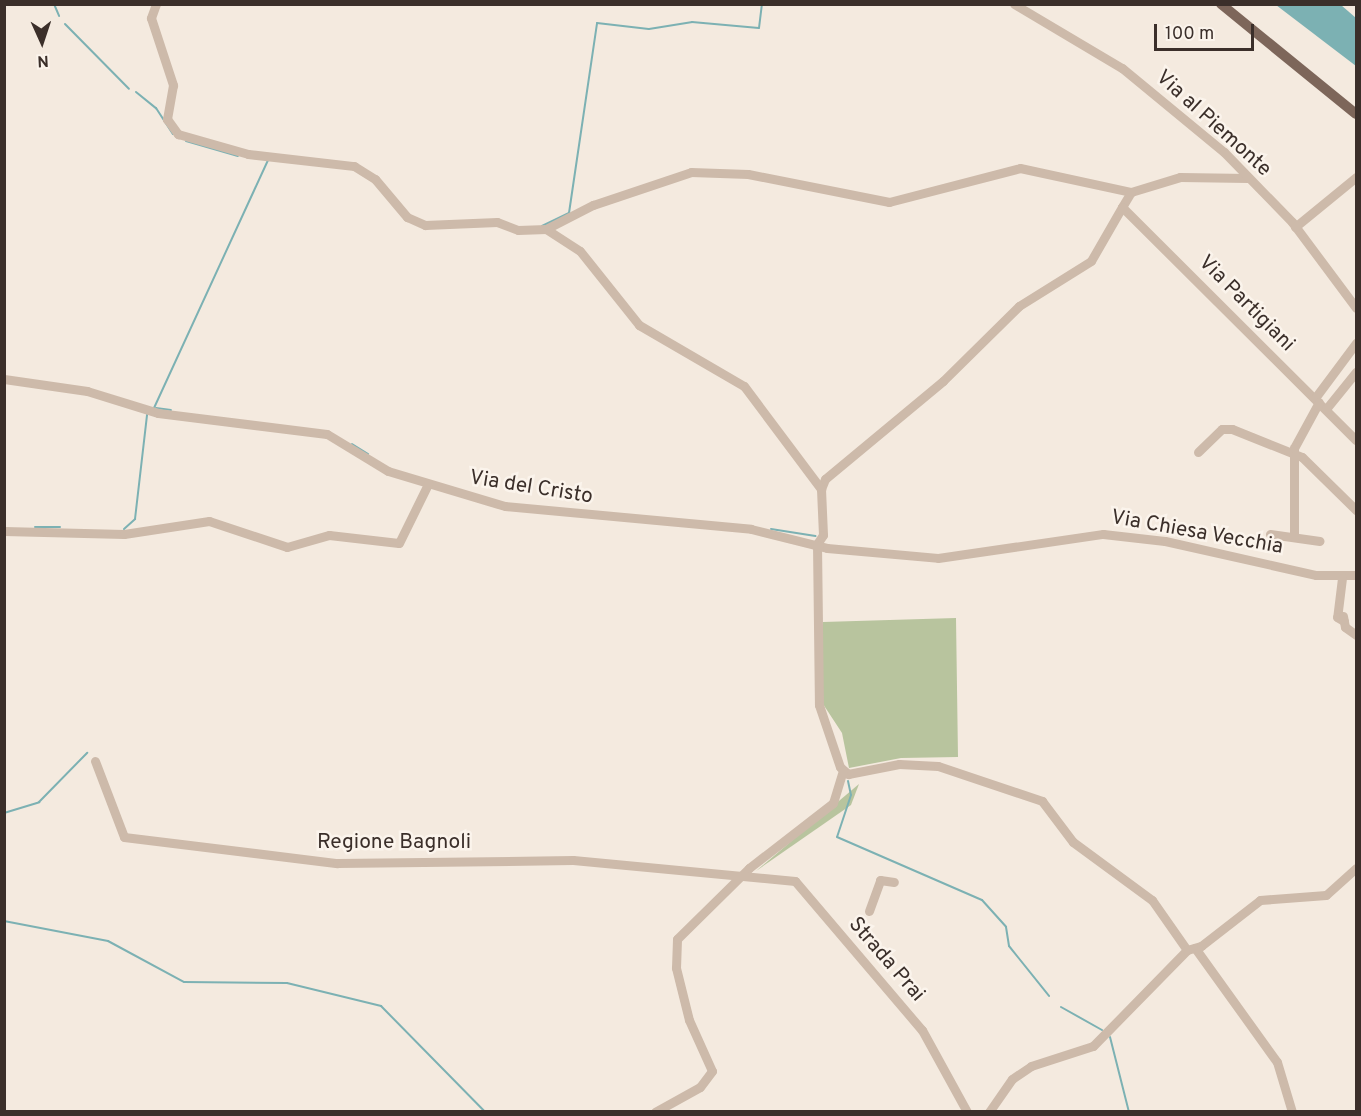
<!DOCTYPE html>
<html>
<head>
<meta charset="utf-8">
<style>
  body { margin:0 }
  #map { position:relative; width:1361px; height:1116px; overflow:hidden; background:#f4eadf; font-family:Overpass,sans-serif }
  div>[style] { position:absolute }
  .green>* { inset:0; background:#b8c49e }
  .water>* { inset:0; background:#7cb1b3 }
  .stream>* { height:2px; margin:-1px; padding:0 1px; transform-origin:1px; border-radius:1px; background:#7cb1b3 }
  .minor>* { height:9px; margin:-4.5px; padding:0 4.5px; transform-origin:4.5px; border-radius:4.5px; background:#cdbaaa }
  .major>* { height:10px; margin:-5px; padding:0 5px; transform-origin:5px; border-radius:5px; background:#7d665a }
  span { translate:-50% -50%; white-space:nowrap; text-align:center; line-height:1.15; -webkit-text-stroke:5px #fbf4ec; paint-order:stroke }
  .street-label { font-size:21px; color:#3b2f2a }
  .frame { position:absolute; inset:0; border:6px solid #3b2f2a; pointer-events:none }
  .north { position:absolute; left:12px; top:12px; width:60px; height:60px; -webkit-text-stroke:4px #fbf4ec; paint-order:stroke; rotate:177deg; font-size:16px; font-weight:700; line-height:24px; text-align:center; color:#3b2f2a }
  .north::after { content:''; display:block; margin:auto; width:21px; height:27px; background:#3b2f2a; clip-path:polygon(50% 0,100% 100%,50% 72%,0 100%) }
  .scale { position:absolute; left:1154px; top:24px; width:100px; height:27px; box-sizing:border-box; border:3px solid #3b2f2a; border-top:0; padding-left:8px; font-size:18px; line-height:21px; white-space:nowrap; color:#3b2f2a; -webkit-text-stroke:4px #fbf4ec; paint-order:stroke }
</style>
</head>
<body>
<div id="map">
  <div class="green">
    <i style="clip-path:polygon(956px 618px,958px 757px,901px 758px,849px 768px,842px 733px,823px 704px,823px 622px)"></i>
    <i style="clip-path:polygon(859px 784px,851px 805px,756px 871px)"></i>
  </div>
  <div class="water">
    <i style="clip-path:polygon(1276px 5px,1341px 5px,1356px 18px,1356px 66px)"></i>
  </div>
  <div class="stream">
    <i style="left:54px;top:4px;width:13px;rotate:67deg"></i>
    <i style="left:65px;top:24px;width:91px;rotate:45.4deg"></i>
    <i style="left:136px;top:92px;width:26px;rotate:39deg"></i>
    <i style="left:156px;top:108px;width:31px;rotate:57deg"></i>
    <i style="left:186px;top:141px;width:54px;rotate:16.1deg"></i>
    <i style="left:542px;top:226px;width:30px;rotate:-26deg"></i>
    <i style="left:569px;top:213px;width:192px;rotate:-81.6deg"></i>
    <i style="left:597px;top:23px;width:52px;rotate:6.6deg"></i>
    <i style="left:649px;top:29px;width:44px;rotate:-9.2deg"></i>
    <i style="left:692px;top:22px;width:67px;rotate:5.1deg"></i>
    <i style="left:759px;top:28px;width:24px;rotate:-83deg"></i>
    <i style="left:154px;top:408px;width:273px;rotate:-65.3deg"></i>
    <i style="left:156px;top:408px;width:15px;rotate:8deg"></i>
    <i style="left:352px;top:444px;width:19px;rotate:32deg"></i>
    <i style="left:35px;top:527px;width:25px"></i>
    <i style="left:124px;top:529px;width:15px;rotate:-42deg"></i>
    <i style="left:135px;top:519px;width:105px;rotate:-83.4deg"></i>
    <i style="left:771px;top:529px;width:45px;rotate:9deg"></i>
    <i style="left:848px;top:781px;width:14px;rotate:78deg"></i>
    <i style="left:851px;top:795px;width:44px;rotate:108.4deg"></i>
    <i style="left:837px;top:837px;width:158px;rotate:23.5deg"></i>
    <i style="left:982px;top:900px;width:36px;rotate:48deg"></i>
    <i style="left:1006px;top:927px;width:19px;rotate:81deg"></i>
    <i style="left:1009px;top:946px;width:64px;rotate:51.3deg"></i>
    <i style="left:4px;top:813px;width:37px;rotate:-17deg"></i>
    <i style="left:39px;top:802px;width:69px;rotate:-45.6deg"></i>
    <i style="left:4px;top:921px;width:106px;rotate:10.9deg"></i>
    <i style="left:108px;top:941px;width:86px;rotate:28.3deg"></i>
    <i style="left:184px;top:982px;width:103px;rotate:0.6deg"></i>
    <i style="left:287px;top:983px;width:97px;rotate:13.7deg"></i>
    <i style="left:381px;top:1006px;width:148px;rotate:45.5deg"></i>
    <i style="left:1061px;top:1007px;width:47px;rotate:29.3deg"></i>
    <i style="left:1110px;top:1037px;width:77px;rotate:75.8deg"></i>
  </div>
  <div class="minor">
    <i style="left:156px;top:4px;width:15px;rotate:110deg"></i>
    <i style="left:151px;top:18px;width:71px;rotate:71.8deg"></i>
    <i style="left:173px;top:85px;width:35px;rotate:100deg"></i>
    <i style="left:167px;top:119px;width:19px;rotate:54deg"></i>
    <i style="left:178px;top:134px;width:73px;rotate:15.9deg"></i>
    <i style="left:248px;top:154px;width:107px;rotate:6.5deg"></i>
    <i style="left:354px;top:166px;width:25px;rotate:32deg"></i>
    <i style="left:375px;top:179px;width:50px;rotate:49.9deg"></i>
    <i style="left:407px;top:217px;width:20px;rotate:24deg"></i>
    <i style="left:425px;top:225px;width:72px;rotate:-2.4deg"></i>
    <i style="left:497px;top:222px;width:22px;rotate:21deg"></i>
    <i style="left:518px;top:230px;width:28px;rotate:-2deg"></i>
    <i style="left:546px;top:229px;width:53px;rotate:-27.1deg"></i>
    <i style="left:593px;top:205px;width:103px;rotate:-18.6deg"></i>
    <i style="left:691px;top:172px;width:57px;rotate:2deg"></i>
    <i style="left:748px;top:174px;width:144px;rotate:11.2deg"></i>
    <i style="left:889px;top:202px;width:135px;rotate:-14.5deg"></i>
    <i style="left:1020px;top:168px;width:114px;rotate:12.2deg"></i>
    <i style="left:1131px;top:192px;width:51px;rotate:-17deg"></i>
    <i style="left:1180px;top:177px;width:68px;rotate:0.8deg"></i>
    <i style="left:1014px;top:4px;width:126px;rotate:30.7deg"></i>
    <i style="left:1122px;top:68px;width:132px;rotate:39.5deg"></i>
    <i style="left:1224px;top:152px;width:98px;rotate:45.8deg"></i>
    <i style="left:1292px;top:222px;width:107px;rotate:53.3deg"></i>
    <i style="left:1131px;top:192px;width:17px;rotate:121deg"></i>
    <i style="left:1122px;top:207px;width:330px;rotate:44.9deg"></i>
    <i style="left:1122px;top:207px;width:62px;rotate:119.9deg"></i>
    <i style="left:1091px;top:261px;width:85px;rotate:148deg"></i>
    <i style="left:1019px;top:306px;width:107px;rotate:135.4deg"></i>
    <i style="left:943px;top:381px;width:153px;rotate:140.3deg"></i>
    <i style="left:825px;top:479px;width:11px;rotate:112deg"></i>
    <i style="left:821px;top:489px;width:46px;rotate:87.5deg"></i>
    <i style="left:823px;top:535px;width:11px;rotate:124deg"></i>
    <i style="left:817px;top:544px;width:161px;rotate:89.3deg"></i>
    <i style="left:819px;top:705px;width:65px;rotate:71.3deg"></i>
    <i style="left:840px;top:767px;width:11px;rotate:41deg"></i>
    <i style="left:848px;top:774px;width:52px;rotate:-11.1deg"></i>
    <i style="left:899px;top:764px;width:39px;rotate:3deg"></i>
    <i style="left:938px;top:766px;width:110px;rotate:18.6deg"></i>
    <i style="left:1042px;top:801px;width:51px;rotate:52.9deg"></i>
    <i style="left:1073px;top:842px;width:98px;rotate:36.3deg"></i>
    <i style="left:1152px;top:900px;width:61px;rotate:55deg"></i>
    <i style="left:1295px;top:227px;width:79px;rotate:-39.3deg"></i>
    <i style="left:546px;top:229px;width:40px;rotate:32.9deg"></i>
    <i style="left:580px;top:251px;width:95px;rotate:51.4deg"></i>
    <i style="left:639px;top:325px;width:121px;rotate:30.2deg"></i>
    <i style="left:744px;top:386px;width:129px;rotate:53.2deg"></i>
    <i style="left:4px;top:379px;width:84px;rotate:8.2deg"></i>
    <i style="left:87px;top:391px;width:74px;rotate:17.2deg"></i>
    <i style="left:158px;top:413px;width:170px;rotate:7.1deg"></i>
    <i style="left:327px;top:434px;width:71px;rotate:31.2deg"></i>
    <i style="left:388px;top:471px;width:122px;rotate:16.7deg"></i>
    <i style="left:505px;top:506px;width:247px;rotate:5.3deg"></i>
    <i style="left:751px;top:529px;width:78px;rotate:14deg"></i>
    <i style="left:827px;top:548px;width:111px;rotate:5.1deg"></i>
    <i style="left:938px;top:558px;width:167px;rotate:-8.3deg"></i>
    <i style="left:1103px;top:534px;width:62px;rotate:6.4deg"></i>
    <i style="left:1165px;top:541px;width:155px;rotate:12.7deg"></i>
    <i style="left:1316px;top:575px;width:40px"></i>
    <i style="left:1315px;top:398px;width:69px;rotate:-53.3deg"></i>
    <i style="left:1326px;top:409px;width:48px;rotate:-51deg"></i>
    <i style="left:1198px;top:452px;width:33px;rotate:-44deg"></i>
    <i style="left:1222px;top:429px;width:10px"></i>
    <i style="left:1232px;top:429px;width:75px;rotate:21.8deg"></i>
    <i style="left:1302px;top:457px;width:76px;rotate:44.5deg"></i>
    <i style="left:4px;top:531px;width:120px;rotate:1.4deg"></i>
    <i style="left:124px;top:534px;width:86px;rotate:-8.7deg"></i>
    <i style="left:209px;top:521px;width:82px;rotate:18.4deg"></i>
    <i style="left:287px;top:547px;width:44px;rotate:-15.9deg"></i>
    <i style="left:329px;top:535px;width:70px;rotate:6.5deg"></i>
    <i style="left:399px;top:543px;width:66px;rotate:-63.8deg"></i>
    <i style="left:1270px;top:534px;width:50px;rotate:8deg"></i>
    <i style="left:1294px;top:537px;width:89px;rotate:-90deg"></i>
    <i style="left:1294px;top:448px;width:52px;rotate:-61.5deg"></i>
    <i style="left:1342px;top:578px;width:39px;rotate:97deg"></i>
    <i style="left:1337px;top:617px;width:8px;rotate:30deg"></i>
    <i style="left:1343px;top:616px;width:11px;rotate:80deg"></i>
    <i style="left:1345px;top:627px;width:14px;rotate:36deg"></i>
    <i style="left:95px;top:761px;width:81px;rotate:69.1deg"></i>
    <i style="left:124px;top:837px;width:215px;rotate:7deg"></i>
    <i style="left:337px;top:863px;width:236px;rotate:-0.7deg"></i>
    <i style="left:573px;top:860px;width:223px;rotate:5.4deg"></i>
    <i style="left:795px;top:881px;width:196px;rotate:49.6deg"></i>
    <i style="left:922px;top:1030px;width:94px;rotate:61.2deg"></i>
    <i style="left:869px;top:911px;width:33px;rotate:-70deg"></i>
    <i style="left:880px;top:880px;width:14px;rotate:8deg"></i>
    <i style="left:1195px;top:948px;width:140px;rotate:54.3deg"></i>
    <i style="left:1277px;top:1062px;width:52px;rotate:73.3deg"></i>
    <i style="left:655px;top:1112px;width:51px;rotate:-29.1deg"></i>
    <i style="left:700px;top:1087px;width:20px;rotate:-53deg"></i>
    <i style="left:712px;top:1071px;width:56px;rotate:-114.3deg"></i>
    <i style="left:689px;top:1020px;width:54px;rotate:-104deg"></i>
    <i style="left:676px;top:968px;width:29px;rotate:-88deg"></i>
    <i style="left:677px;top:939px;width:101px;rotate:-44.6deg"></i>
    <i style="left:749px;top:868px;width:106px;rotate:-37.7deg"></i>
    <i style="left:833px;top:803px;width:34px;rotate:-73deg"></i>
    <i style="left:989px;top:1112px;width:40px;rotate:-55.1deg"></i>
    <i style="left:1012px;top:1079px;width:23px;rotate:-34deg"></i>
    <i style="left:1031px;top:1066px;width:65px;rotate:-17.9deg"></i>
    <i style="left:1093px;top:1046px;width:134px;rotate:-45.6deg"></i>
    <i style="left:1187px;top:950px;width:15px;rotate:-16deg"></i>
    <i style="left:1201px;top:946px;width:75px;rotate:-37.9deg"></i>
    <i style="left:1260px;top:900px;width:66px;rotate:-4.3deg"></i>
    <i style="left:1326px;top:895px;width:40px;rotate:-42deg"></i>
  </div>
  <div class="major">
    <i style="left:1221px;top:4px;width:174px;rotate:39.2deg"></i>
  </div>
  <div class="street-label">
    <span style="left:1213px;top:124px;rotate:42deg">Via al Piemonte</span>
    <span style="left:1246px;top:304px;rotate:45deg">Via Partigiani</span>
    <span style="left:531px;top:488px;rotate:9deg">Via del Cristo</span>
    <span style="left:1197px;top:533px;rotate:10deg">Via Chiesa Vecchia</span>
    <span style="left:394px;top:843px">Regione Bagnoli</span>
    <span style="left:886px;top:960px;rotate:49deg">Strada Prai</span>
  </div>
  <div class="frame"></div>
  <div class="north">N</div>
  <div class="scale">100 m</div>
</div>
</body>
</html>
